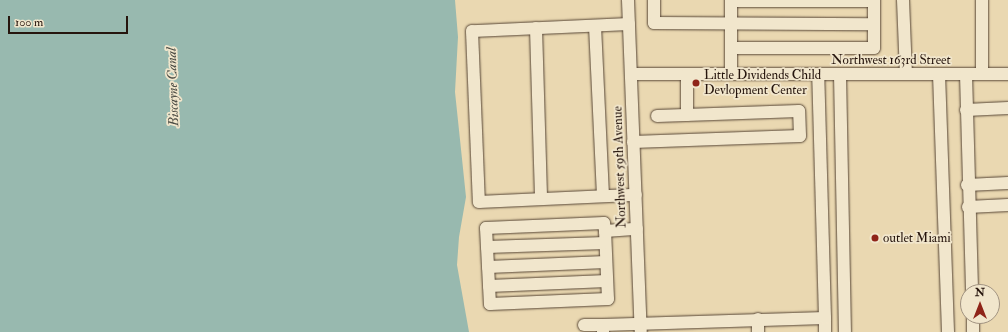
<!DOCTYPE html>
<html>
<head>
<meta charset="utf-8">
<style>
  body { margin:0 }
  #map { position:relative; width:1008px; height:332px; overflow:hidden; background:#ead8b1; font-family:"IM FELL Double Pica",serif }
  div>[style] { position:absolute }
  .water>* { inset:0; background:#98b9af }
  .roads { filter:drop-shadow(0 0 1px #574636) drop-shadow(0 0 1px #574636) }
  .minor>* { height:12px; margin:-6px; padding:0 6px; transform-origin:6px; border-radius:6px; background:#f1e6cc }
  .dots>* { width:11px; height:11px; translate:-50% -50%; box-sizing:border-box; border:2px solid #f1e6cc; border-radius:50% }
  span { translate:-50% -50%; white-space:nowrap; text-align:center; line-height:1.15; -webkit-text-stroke:3.5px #f1e6cc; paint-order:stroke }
  .street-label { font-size:13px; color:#26150d }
  .poi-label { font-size:13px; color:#26150d }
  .left { translate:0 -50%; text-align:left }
  .water-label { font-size:14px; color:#4e4e46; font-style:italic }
  .north { position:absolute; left:960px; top:284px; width:40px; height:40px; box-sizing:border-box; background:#f1e6cc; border:1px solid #a09280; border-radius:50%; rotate:0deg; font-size:11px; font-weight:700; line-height:16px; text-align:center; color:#26150d }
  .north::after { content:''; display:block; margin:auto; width:14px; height:18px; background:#8f2418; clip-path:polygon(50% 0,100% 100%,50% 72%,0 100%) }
  .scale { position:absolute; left:8px; top:16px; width:120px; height:18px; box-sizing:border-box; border:2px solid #26150d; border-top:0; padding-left:5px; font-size:12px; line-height:14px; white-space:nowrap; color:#26150d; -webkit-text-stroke:3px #f1e6cc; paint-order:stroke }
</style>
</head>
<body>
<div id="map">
  <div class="water">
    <i style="clip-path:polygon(0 0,455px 0,458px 37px,455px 92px,466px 197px,459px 237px,457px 265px,469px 332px,0 332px)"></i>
  </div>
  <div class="roads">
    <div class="minor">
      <i style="left:628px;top:0;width:332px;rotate:87.8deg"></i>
      <i style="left:654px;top:0;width:23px;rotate:90deg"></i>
      <i style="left:654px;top:23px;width:220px;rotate:0.3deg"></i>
      <i style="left:903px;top:0;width:74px;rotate:87.7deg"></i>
      <i style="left:731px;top:1px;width:143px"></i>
      <i style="left:629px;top:24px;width:157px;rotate:177.4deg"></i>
      <i style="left:472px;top:31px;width:171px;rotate:87.7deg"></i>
      <i style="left:479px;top:202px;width:157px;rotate:-2.6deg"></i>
      <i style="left:595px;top:26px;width:170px;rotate:87.3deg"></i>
      <i style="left:536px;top:28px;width:171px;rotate:88.3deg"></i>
      <i style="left:731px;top:48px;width:143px"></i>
      <i style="left:874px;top:48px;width:48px;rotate:-90deg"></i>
      <i style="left:631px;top:74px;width:377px"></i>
      <i style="left:687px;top:74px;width:41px;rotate:90deg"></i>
      <i style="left:731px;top:74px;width:74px;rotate:-90deg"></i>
      <i style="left:840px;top:74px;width:258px;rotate:88.9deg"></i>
      <i style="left:939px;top:74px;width:258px;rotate:88deg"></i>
      <i style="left:966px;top:74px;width:218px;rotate:88.4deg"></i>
      <i style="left:982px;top:74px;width:74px;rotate:-90deg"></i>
      <i style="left:966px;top:110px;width:42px;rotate:-2.7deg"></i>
      <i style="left:633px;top:142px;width:167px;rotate:-2.1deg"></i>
      <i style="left:800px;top:136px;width:25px;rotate:-92deg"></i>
      <i style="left:799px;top:111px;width:142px;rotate:178deg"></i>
      <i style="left:967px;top:185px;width:41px;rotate:-2.8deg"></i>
      <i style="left:968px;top:207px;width:40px;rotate:-2.9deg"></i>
      <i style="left:605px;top:231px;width:8px;rotate:-97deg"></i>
      <i style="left:604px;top:223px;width:118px;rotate:177.6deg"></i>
      <i style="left:486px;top:228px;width:76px;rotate:87deg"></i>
      <i style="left:490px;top:304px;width:118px;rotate:-2.4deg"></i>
      <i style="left:608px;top:299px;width:68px;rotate:-92.5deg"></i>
      <i style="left:605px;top:231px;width:32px;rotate:-4deg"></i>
      <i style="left:487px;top:247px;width:118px;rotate:-1.9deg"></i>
      <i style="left:488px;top:267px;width:118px;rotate:-2.4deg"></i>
      <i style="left:489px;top:286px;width:118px;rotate:-2.4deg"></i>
      <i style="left:973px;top:316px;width:16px;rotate:90deg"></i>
      <i style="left:825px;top:318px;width:14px;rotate:90deg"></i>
      <i style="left:758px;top:319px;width:13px;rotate:90deg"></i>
      <i style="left:584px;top:325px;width:19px"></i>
      <i style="left:603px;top:332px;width:7px;rotate:-90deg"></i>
      <i style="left:603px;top:325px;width:222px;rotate:-1.8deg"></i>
      <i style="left:825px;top:318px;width:244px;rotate:-91.6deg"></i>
    </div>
  </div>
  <div class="dots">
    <i style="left:696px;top:83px;background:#8f2418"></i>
    <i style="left:875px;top:238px;background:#8f2418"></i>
  </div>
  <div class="street-label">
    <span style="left:891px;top:60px">Northwest 163rd Street</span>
    <span style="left:620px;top:167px;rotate:-92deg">Northwest 59th Avenue</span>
  </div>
  <div class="poi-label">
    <span class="left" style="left:704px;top:83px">Little Dividends Child<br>Devlopment Center</span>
    <span class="left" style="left:883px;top:238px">outlet Miami</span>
  </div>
  <div class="water-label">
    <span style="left:173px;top:87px;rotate:-92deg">Biscayne Canal</span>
  </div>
  <div class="north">N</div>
  <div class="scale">100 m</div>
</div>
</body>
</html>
